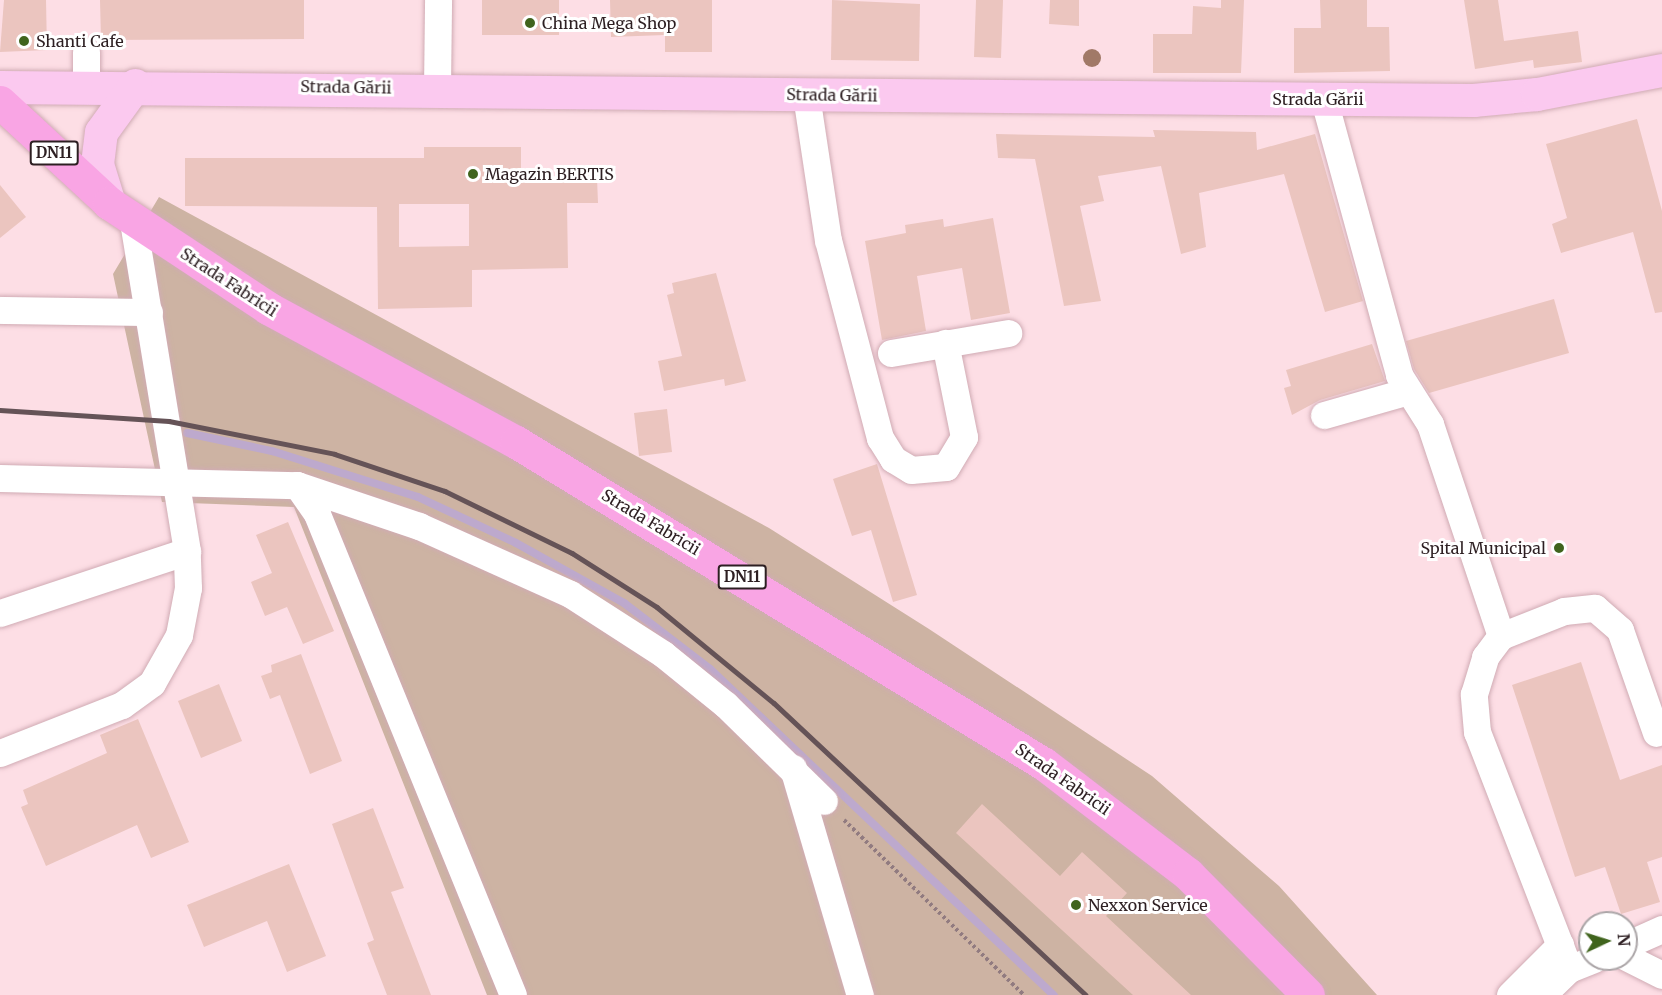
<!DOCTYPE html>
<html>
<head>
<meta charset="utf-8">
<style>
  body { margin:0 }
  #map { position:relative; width:1662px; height:995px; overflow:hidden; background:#fddee5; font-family:Merriweather,serif }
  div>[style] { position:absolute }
  .green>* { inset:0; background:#cdb3a3 }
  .stream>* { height:8px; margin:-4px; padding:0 4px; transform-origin:4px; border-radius:4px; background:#bda9cd }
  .building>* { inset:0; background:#ebc5bf }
  .path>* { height:4px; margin-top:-2px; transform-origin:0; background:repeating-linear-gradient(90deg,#917b80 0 3px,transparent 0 6px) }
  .roads { filter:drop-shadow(0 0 2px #d0abb4) drop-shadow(0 0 2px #d0abb4) }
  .minor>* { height:27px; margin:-13.5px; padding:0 13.5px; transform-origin:13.5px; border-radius:13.5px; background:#fff }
  .major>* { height:33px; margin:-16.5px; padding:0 16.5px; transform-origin:16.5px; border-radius:16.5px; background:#fbc9ef }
  .highway>* { height:33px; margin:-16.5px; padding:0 16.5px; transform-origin:16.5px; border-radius:16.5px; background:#f9a5e4 }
  .rail>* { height:4.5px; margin:-2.25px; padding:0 2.25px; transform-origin:2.25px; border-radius:2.25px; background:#655357 }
  .trees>* { width:18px; height:18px; margin:-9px; border-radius:50%; background:#a17967 }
  .dots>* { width:16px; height:16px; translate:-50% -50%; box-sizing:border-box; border:3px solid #fff; border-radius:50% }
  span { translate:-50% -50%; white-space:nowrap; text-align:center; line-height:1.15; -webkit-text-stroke:6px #fff; paint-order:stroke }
  .shield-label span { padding:2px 4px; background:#fff; border:2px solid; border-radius:4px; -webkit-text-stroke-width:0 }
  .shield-label { font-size:15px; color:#2d1f22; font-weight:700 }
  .poi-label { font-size:16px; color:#2d1f22 }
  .left { translate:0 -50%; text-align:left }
  .right { translate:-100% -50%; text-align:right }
  .street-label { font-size:16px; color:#2d1f22 }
  .north { position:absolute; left:1578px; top:911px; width:60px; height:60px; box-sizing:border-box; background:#fff; border:2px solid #aba5a7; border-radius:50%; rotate:86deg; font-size:16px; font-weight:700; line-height:24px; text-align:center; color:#2d1f22 }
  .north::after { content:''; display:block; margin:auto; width:21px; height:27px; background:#40641d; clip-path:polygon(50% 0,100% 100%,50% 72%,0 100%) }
</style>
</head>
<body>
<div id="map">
  <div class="green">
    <i style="clip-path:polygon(159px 197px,769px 528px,929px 629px,1152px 776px,1279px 886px,1377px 995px,487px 995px,294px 507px,162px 502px,113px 274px)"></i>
  </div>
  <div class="stream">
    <i style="left:187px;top:433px;width:87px;rotate:12deg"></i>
    <i style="left:272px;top:451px;width:153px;rotate:17.5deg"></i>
    <i style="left:418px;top:497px;width:108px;rotate:25.1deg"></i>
    <i style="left:516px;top:543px;width:124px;rotate:29.1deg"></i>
    <i style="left:624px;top:603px;width:108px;rotate:37.5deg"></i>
    <i style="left:710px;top:669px;width:474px;rotate:43.5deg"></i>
  </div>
  <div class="building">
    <i style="clip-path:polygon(4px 0,46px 0,47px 50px,0 52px)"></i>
    <i style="clip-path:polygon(100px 0,304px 0,304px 39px,101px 40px)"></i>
    <i style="clip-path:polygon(482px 0,559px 0,559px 35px,482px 35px)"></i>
    <i style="clip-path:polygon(610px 0,712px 0,712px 52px,665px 52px,665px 35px,611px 37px)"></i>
    <i style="clip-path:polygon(832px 0,920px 4px,919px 61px,831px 60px)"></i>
    <i style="clip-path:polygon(976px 0,1003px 0,1001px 58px,974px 57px)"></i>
    <i style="clip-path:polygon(1050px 0,1079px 0,1079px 26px,1049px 24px)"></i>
    <i style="clip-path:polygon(1221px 0,1244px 0,1241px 73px,1153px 73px,1153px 34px,1192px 34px,1193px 6px,1221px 8px)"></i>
    <i style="clip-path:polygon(1320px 0,1367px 0,1367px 27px,1389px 27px,1390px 71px,1294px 73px,1294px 28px,1321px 28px)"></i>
    <i style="clip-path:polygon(1464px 0,1498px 0,1504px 41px,1578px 31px,1582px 62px,1534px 68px,1533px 60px,1475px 69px)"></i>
    <i style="clip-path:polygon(1637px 119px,1662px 211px,1662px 312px,1655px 313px,1633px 232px,1561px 253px,1552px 224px,1567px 218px,1546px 144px)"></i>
    <i style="clip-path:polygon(1153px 130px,1256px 132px,1257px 150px,1315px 134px,1363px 301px,1325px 312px,1284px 174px,1199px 193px,1206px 247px,1181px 254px,1161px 166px,1098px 176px,1104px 201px,1080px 206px,1101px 301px,1064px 306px,1035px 159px,998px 158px,996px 134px,1155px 137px)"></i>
    <i style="clip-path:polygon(evenodd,424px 147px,521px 147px,521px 178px,597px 178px,598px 203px,567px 203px,568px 268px,472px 270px,472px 307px,378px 309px,377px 207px,185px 206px,185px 158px,424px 158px,424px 147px,399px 204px,469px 204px,469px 246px,399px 247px,399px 204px)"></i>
    <i style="clip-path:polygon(0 185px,26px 217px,0 238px)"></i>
    <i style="clip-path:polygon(993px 218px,1010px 313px,971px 320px,962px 268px,917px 276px,926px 331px,882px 340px,865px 241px,906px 233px,905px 225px,943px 219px,944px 227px)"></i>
    <i style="clip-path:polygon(716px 273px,746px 381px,725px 386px,724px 379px,664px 391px,658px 361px,682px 356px,667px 295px,674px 293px,672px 283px)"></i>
    <i style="clip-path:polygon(1554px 299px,1569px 353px,1429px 393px,1414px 369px,1406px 341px)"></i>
    <i style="clip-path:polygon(1372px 344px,1385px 381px,1320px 400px,1292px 415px,1284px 388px,1291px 386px,1286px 370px)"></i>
    <i style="clip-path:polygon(667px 409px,672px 452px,639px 456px,634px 413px)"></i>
    <i style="clip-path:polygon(877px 464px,917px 595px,893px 602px,871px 530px,852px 536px,833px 479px)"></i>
    <i style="clip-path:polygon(288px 522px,334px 631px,303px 644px,287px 607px,265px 616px,251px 582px,272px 573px,256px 535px)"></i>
    <i style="clip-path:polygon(301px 654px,342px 761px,310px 774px,280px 695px,270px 699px,261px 676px,272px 672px,271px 665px)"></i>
    <i style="clip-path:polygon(1581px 662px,1620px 780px,1662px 765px,1662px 857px,1647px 862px,1660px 902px,1621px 914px,1605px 867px,1575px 877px,1512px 685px)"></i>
    <i style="clip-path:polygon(219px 684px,242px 741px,201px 758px,178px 701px)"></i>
    <i style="clip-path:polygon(138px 719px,189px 842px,151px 858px,137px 825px,46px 866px,21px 807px,28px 804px,23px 790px,107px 753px,100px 735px)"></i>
    <i style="clip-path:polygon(982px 804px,1060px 876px,1082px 852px,1127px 893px,1106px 916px,1191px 995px,1133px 995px,956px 833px)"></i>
    <i style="clip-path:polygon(373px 808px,404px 888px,391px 892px,431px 995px,387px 995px,367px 943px,374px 940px,332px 824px)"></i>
    <i style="clip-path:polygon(289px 864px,326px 956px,287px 972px,267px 921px,204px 947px,187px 905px)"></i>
  </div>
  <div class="path">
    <i style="left:844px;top:820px;width:251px;rotate:44.2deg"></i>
  </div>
  <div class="roads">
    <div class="minor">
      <i style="left:86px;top:52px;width:34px;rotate:90deg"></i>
      <i style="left:437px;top:88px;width:88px;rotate:-89.3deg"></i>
      <i style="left:806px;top:95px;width:147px;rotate:81.4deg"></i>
      <i style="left:828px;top:240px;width:205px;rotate:75.3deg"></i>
      <i style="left:880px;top:438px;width:25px;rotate:58deg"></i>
      <i style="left:893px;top:459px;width:21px;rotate:31deg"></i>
      <i style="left:911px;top:470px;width:35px;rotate:-5deg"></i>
      <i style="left:946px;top:467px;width:35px;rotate:-59deg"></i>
      <i style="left:964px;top:437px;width:96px;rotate:-101.4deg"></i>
      <i style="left:1324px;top:100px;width:285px;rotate:74.7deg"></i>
      <i style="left:1399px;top:375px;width:58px;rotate:57.7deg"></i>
      <i style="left:1430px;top:424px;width:224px;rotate:71.5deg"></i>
      <i style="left:0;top:310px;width:149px;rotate:0.8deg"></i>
      <i style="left:891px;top:353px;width:119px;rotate:-9.7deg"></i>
      <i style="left:1324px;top:415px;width:87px;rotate:-15.9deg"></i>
      <i style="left:0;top:478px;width:297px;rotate:1.4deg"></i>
      <i style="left:297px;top:485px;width:35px;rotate:55deg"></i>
      <i style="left:317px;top:514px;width:519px;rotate:67.83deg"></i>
      <i style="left:297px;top:485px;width:129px;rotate:18.6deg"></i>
      <i style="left:419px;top:526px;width:166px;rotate:24.2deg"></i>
      <i style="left:570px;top:594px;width:111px;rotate:32.8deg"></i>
      <i style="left:663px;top:654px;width:81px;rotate:39deg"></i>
      <i style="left:726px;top:705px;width:137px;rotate:44.4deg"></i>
      <i style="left:0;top:613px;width:197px;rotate:-18.3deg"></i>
      <i style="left:0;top:753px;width:131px;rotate:-21.5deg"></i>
      <i style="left:122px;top:705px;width:37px;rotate:-36deg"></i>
      <i style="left:152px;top:683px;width:55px;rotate:-60.6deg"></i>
      <i style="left:179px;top:635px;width:48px;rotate:-79.2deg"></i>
      <i style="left:188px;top:588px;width:37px;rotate:-92deg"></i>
      <i style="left:187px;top:551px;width:335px;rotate:-99.3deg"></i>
      <i style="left:793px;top:768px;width:237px;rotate:73.6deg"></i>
      <i style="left:1626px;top:945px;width:39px;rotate:-24deg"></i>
      <i style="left:1626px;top:957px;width:40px;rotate:26.6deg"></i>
      <i style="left:1569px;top:969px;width:254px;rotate:-111.2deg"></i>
      <i style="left:1477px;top:732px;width:38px;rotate:-95deg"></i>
      <i style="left:1474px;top:694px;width:39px;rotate:-73deg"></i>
      <i style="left:1485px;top:657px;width:26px;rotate:-53deg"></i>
      <i style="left:1501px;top:636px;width:68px;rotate:-21.6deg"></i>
      <i style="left:1564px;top:611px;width:31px;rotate:-6deg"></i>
      <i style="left:1595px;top:608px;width:33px;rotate:41deg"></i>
      <i style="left:1620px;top:630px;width:109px;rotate:70.7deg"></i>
      <i style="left:1510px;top:995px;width:71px;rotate:-45deg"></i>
      <i style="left:1542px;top:995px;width:37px;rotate:-44deg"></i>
      <i style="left:1569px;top:969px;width:27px;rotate:-22deg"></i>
    </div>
    <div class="major">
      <i style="left:0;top:87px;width:1473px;rotate:0.51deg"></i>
      <i style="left:1473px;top:100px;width:64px;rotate:-5.4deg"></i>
      <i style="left:1537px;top:94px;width:127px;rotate:-10.9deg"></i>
      <i style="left:109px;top:203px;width:41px;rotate:-107.1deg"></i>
      <i style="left:97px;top:164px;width:32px;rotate:-83deg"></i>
      <i style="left:101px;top:132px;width:58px;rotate:-54.1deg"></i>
    </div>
    <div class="highway">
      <i style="left:0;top:102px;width:149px;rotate:42.8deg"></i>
      <i style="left:109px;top:203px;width:191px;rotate:33.4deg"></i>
      <i style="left:268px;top:308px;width:282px;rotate:28.4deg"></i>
      <i style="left:516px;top:442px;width:618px;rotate:31.38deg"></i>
      <i style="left:1044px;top:764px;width:181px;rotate:37.4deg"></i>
      <i style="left:1188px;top:874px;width:170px;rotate:45.2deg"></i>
    </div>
  </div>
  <div class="rail">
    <i style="left:0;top:410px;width:169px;rotate:3.7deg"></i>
    <i style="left:169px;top:421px;width:169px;rotate:11.2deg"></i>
    <i style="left:335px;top:454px;width:116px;rotate:18.6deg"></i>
    <i style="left:445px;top:491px;width:141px;rotate:26deg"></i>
    <i style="left:572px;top:553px;width:101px;rotate:32.4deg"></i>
    <i style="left:657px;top:607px;width:151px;rotate:39.4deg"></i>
    <i style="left:774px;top:703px;width:427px;rotate:43.1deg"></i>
  </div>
  <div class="trees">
    <i style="left:1092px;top:58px"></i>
  </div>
  <div class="dots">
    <i style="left:530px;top:23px;background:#40641d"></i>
    <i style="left:24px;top:41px;background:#40641d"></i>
    <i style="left:473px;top:174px;background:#40641d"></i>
    <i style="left:1559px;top:548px;background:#40641d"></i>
    <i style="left:1076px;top:905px;background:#40641d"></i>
  </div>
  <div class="shield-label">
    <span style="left:54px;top:153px">DN11</span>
    <span style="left:742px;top:577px">DN11</span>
  </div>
  <div class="poi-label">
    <span class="left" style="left:542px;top:23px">China Mega Shop</span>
    <span class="left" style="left:36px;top:41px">Shanti Cafe</span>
    <span class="left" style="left:485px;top:174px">Magazin BERTIS</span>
    <span class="right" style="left:1546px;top:548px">Spital Municipal</span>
    <span class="left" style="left:1088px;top:905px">Nexxon Service</span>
  </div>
  <div class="street-label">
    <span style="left:346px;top:87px;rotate:1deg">Strada Gării</span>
    <span style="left:832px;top:95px;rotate:1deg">Strada Gării</span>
    <span style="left:1318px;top:99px">Strada Gării</span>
    <span style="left:229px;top:282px;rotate:33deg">Strada Fabricii</span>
    <span style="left:651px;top:522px;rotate:31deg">Strada Fabricii</span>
    <span style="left:1063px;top:779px;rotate:35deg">Strada Fabricii</span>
  </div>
  <div class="north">N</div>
</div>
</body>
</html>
